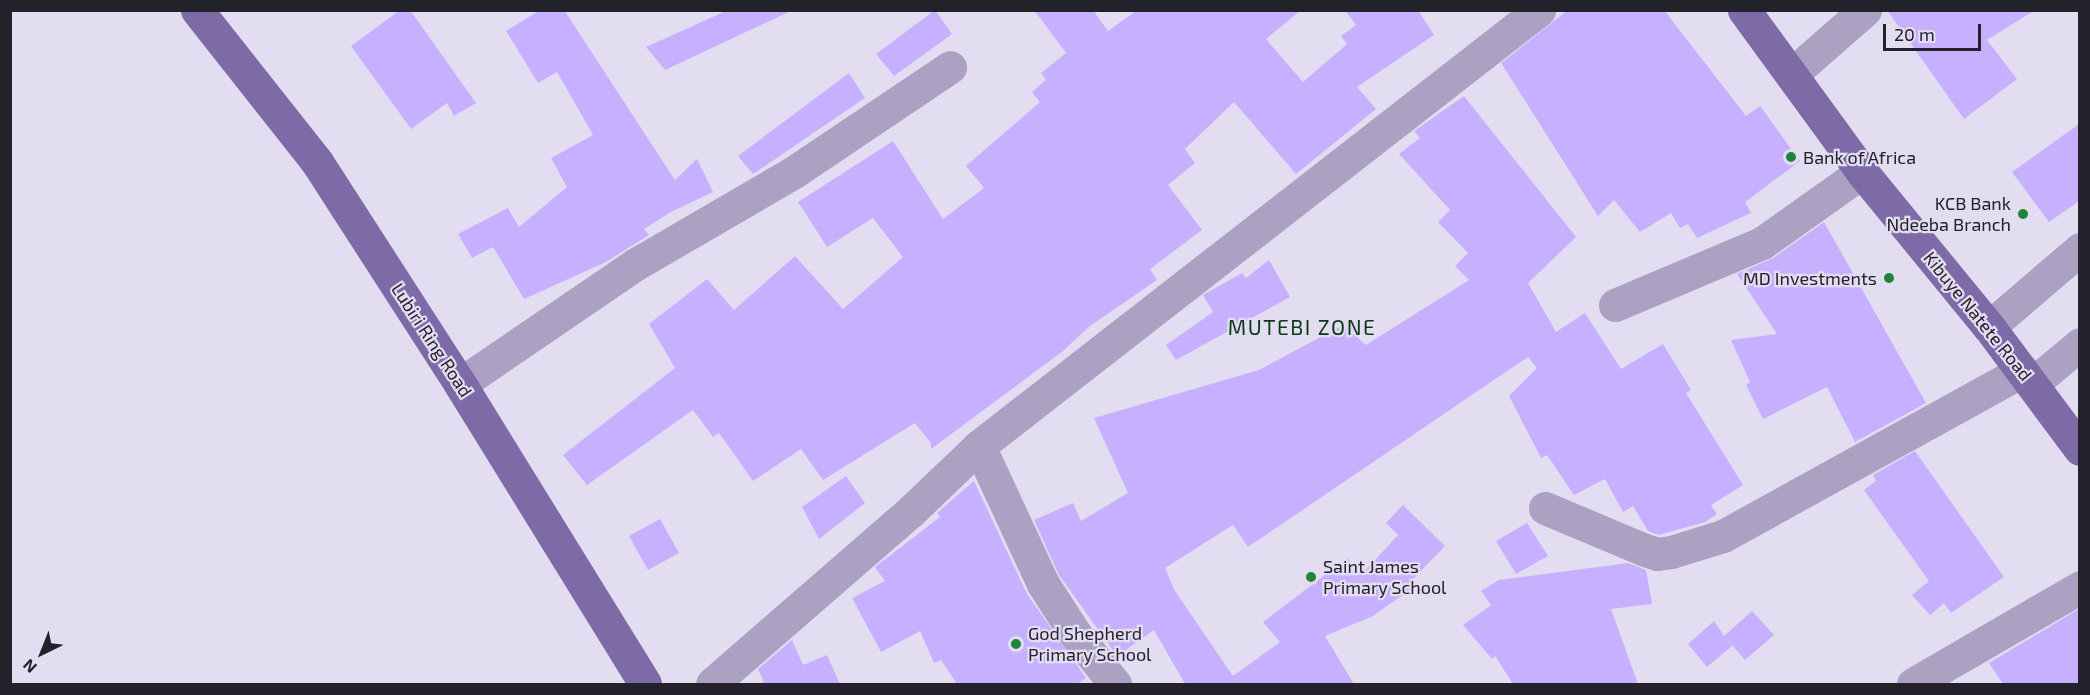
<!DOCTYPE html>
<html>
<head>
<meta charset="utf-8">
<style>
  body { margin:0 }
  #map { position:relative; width:2090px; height:695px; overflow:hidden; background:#e3ddf2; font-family:"Exo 2",sans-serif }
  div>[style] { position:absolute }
  .building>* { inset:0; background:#c7b0ff }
  .minor>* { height:33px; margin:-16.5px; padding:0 16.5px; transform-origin:16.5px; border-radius:16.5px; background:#aaa1c3 }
  .major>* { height:33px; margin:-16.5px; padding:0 16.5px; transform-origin:16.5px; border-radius:16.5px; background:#7d6aa7 }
  .dots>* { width:16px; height:16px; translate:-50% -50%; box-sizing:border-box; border:3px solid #e3ddf2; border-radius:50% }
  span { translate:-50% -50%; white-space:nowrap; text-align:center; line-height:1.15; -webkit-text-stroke:4.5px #e3ddf2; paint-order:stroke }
  .poi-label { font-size:18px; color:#232129 }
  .left { translate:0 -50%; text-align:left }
  .right { translate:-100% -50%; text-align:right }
  .street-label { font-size:18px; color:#232129 }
  .quarter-label { font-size:21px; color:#083814; letter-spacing:1.5px }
  .frame { position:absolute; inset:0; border:12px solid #232129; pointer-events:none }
  .north { position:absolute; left:12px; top:623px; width:60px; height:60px; -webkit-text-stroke:4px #e3ddf2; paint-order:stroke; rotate:223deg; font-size:16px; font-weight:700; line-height:24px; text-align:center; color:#232129 }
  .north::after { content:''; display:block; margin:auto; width:21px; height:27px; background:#232129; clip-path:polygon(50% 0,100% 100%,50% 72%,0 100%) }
  .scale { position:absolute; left:1883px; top:24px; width:98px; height:27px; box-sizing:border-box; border:3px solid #232129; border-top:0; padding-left:8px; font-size:18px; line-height:21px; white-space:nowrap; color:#232129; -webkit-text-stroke:4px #e3ddf2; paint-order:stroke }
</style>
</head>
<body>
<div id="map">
  <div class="building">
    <i style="clip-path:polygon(400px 10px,410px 10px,476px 103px,454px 116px,447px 103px,411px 129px,351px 46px)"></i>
    <i style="clip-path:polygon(540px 10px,564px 10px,675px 180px,697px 159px,713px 192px,671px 212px,644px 229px,649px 235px,606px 262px,524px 299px,493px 247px,472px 258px,458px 234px,508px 208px,519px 227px,567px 187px,551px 158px,593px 135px,557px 72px,538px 83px,506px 31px)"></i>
    <i style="clip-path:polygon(728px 10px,793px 10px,665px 70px,646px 47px)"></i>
    <i style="clip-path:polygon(935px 10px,952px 34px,894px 76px,876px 54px)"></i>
    <i style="clip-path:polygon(1034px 10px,1093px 10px,1108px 31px,1137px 10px,1301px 10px,1266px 39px,1303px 82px,1347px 44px,1341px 36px,1356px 25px,1345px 10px,1418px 10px,1434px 35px,1357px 87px,1376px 109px,1296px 174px,1234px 102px,1185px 149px,1195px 163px,1168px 185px,1202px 230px,1150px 269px,1157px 280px,1090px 326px,1063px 351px,931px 449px,931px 443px,915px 423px,823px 480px,801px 449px,753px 481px,719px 433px,713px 437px,693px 410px,587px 485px,563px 455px,675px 368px,649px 324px,707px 279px,734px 310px,795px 256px,843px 309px,903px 257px,873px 218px,827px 247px,798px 202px,893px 141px,943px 219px,984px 188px,966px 166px,1040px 102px,1032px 92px,1046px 80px,1041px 73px,1066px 53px)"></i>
    <i style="clip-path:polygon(1568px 10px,1664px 10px,1746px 116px,1760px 106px,1800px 161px,1745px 202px,1751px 213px,1697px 238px,1688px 224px,1680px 228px,1671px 213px,1640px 232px,1614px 200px,1598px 216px,1501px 63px)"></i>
    <i style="clip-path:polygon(1887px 10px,2035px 10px,1987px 40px,2017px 79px,1964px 119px)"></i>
    <i style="clip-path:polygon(849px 73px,865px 98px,753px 174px,738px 156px)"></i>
    <i style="clip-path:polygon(1464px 96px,1576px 237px,1528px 283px,1556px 332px,1585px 313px,1621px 369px,1663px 344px,1691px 390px,1686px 393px,1743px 485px,1711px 505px,1717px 514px,1705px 522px,1659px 535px,1648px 531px,1633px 506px,1623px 512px,1605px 479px,1574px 495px,1547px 455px,1541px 458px,1509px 396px,1537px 368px,1528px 357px,1248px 547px,1233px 525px,1165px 568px,1175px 591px,1233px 676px,1280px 642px,1263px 622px,1347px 558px,1362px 574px,1398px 535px,1386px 523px,1403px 505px,1445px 546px,1411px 581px,1415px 586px,1373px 616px,1325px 636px,1354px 684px,1185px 684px,1154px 630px,1117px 656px,1059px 575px,1034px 520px,1073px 503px,1081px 521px,1128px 493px,1094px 418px,1259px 370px,1343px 325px,1366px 345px,1469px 280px,1455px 266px,1468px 253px,1438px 222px,1450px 210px,1399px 154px,1420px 138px,1414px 131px)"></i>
    <i style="clip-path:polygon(2079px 124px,2079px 201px,2049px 222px,2012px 172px)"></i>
    <i style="clip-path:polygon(1824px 222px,1926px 403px,1855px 442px,1827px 387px,1763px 419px,1746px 385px,1750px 382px,1731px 340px,1777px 334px,1737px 274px,1773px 258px)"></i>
    <i style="clip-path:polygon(1269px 260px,1290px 297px,1176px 360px,1166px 345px,1213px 312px,1203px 295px,1242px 273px,1246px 278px)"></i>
    <i style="clip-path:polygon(1915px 451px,2004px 577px,1951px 613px,1944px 603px,1930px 615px,1912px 595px,1929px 581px,1864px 490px,1876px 481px,1873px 475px)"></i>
    <i style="clip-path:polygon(846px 476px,865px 503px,819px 539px,802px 507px)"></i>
    <i style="clip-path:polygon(974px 481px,1027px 594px,1086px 678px,1077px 684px,957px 684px,941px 660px,934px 663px,920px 631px,881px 652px,852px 598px,885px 581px,875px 567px,940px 517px,937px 513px)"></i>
    <i style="clip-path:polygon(660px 519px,679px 553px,648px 570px,629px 536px)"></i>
    <i style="clip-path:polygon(1527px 523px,1548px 556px,1516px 574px,1496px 541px)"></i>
    <i style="clip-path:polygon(1628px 563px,1646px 570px,1652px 604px,1611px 609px,1638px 684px,1513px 684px,1495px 656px,1492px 659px,1463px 625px,1491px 605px,1481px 591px,1499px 580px)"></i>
    <i style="clip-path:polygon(2079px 609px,2079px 684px,2003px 684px,1989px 663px)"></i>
    <i style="clip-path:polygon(1752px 611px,1774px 635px,1745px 660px,1725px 637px,1732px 646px,1707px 667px,1688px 644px,1714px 621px,1724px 636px)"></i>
    <i style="clip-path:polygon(792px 640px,803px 665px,827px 655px,840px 684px,757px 684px,764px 682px,758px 669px)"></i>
  </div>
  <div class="minor">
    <i style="left:1793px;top:73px;width:96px;rotate:-41.2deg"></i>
    <i style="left:1615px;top:305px;width:160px;rotate:-22.9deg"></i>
    <i style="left:1762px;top:243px;width:123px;rotate:-35.4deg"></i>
    <i style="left:1989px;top:327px;width:120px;rotate:-40.6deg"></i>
    <i style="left:460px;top:384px;width:213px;rotate:-34.3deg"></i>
    <i style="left:636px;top:264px;width:183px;rotate:-30.2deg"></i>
    <i style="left:794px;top:172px;width:188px;rotate:-33.9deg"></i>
    <i style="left:2032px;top:384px;width:62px;rotate:-39.8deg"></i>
    <i style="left:979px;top:446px;width:152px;rotate:65.1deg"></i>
    <i style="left:1043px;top:584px;width:61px;rotate:57.1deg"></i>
    <i style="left:1076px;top:635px;width:63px;rotate:51.5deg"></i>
    <i style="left:1545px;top:508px;width:108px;rotate:22.8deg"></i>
    <i style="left:1645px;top:550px;width:13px;rotate:18deg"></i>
    <i style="left:1657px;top:554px;width:14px;rotate:-8deg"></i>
    <i style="left:1671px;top:552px;width:54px;rotate:-17.1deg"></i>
    <i style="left:1723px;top:536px;width:342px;rotate:-28.9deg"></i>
    <i style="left:712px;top:684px;width:262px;rotate:-41deg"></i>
    <i style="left:910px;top:512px;width:95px;rotate:-43.7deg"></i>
    <i style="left:979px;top:446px;width:710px;rotate:-37.9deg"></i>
    <i style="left:1913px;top:684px;width:193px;rotate:-30.1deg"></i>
  </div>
  <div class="major">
    <i style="left:197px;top:10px;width:194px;rotate:51.7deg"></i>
    <i style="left:317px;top:162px;width:264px;rotate:57.2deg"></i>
    <i style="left:460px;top:384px;width:352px;rotate:58.3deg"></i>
    <i style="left:1744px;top:10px;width:200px;rotate:53.9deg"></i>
    <i style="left:1862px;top:172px;width:200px;rotate:50.7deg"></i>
    <i style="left:1989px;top:327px;width:152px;rotate:53.3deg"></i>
  </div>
  <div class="dots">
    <i style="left:1791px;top:157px;background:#208539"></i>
    <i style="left:2023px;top:214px;background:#208539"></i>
    <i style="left:1889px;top:278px;background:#208539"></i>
    <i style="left:1311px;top:577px;background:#208539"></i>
    <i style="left:1016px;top:644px;background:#208539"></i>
  </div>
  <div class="poi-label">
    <span class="left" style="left:1803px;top:157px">Bank of Africa</span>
    <span class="right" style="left:2011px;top:214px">KCB Bank<br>Ndeeba Branch</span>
    <span class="right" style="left:1877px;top:278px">MD Investments</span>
    <span class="left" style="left:1323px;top:577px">Saint James<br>Primary School</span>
    <span class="left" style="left:1028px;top:644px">God Shepherd<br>Primary School</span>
  </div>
  <div class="street-label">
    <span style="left:1978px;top:316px;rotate:51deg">Kibuye Natete Road</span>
    <span style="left:432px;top:340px;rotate:57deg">Lubiri Ring Road</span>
  </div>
  <div class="quarter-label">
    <span style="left:1302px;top:327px">MUTEBI ZONE</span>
  </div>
  <div class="frame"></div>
  <div class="north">N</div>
  <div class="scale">20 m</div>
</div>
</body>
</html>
